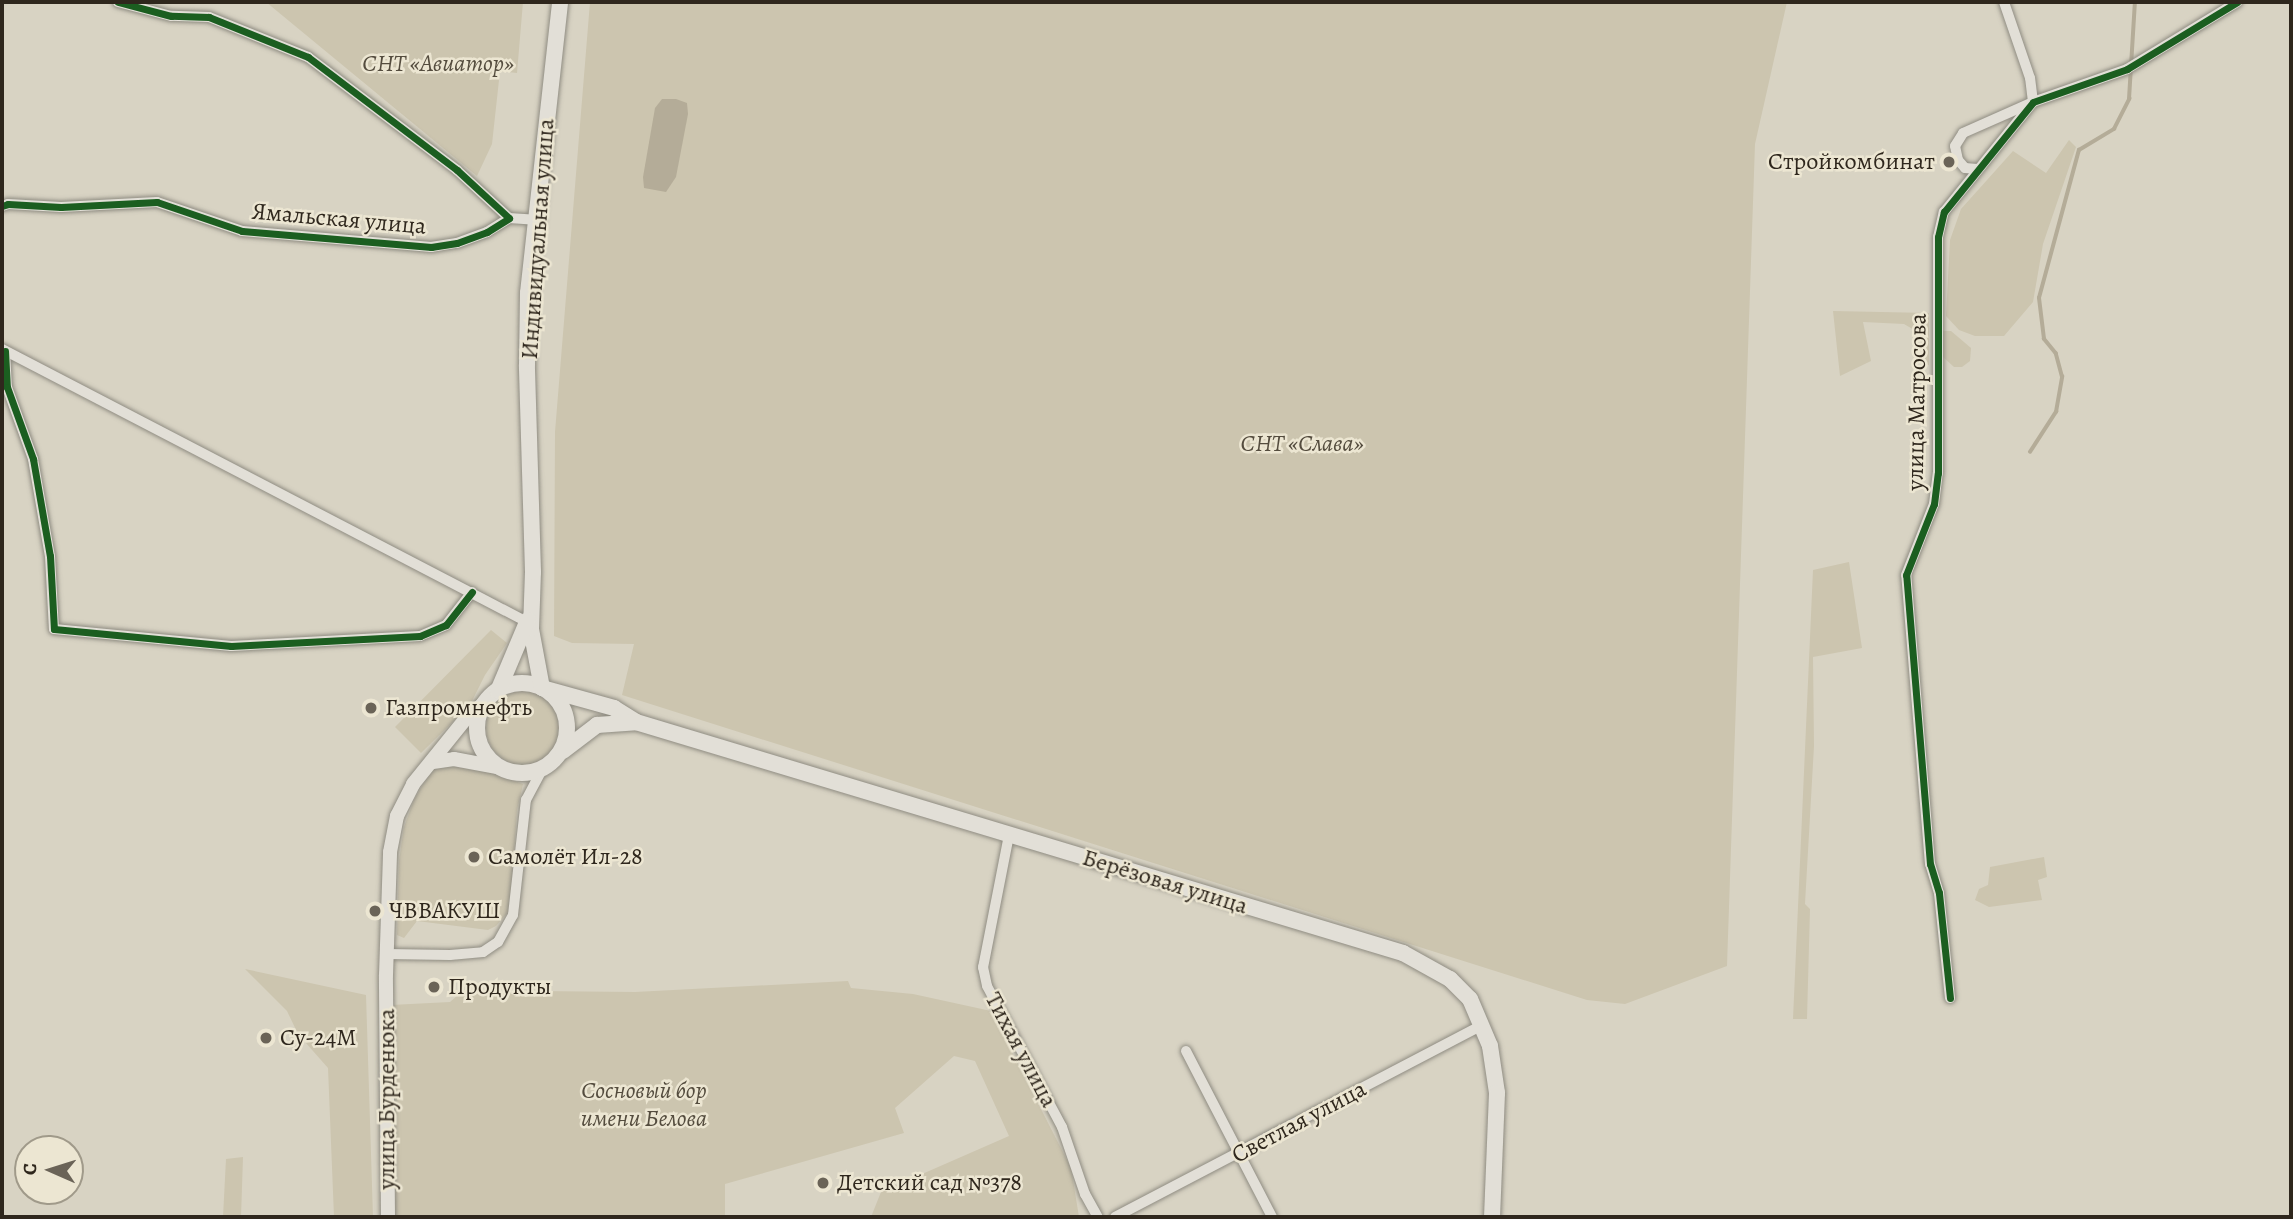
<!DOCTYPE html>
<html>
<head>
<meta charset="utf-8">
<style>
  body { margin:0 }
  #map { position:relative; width:2293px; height:1219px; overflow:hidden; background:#d8d3c3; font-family:Alegreya,serif }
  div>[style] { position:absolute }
  .green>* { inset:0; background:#ccc5af }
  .round { border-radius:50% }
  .water>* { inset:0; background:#b4ac98 }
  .stream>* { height:3.5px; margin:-1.75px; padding:0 1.75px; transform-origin:1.75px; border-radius:1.75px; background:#b4ac98 }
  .roads { filter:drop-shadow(0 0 2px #8f8c82) drop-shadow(0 0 2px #8f8c82) }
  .minor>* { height:10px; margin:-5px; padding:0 5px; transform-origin:5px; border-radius:5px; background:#e2dfd7 }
  .tertiary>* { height:14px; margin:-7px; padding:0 7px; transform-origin:7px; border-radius:7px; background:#e2dfd7 }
  .secondary>* { height:16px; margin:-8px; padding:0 8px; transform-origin:8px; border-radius:8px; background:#e2dfd7 }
  .secondary>.ring { margin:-8px; padding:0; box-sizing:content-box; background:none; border:16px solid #e2dfd7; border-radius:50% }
  .cycleway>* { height:7px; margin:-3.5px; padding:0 3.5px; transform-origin:3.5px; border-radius:3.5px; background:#1b5e20 }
  .dots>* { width:19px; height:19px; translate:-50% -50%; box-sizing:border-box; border:4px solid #ece6d2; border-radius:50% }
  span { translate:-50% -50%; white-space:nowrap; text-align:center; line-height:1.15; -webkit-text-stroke:5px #ece6d2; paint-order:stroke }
  .park-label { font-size:24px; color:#544c3e; font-style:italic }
  .poi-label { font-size:24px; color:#2f271d }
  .right { translate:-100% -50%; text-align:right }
  .left { translate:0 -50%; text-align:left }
  .street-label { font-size:24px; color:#2f271d }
  .frame { position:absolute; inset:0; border:4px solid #2f271d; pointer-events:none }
  .north { position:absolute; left:14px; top:1135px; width:70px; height:70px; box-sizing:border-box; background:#ece6d2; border:2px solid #a09a8a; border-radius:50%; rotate:273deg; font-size:19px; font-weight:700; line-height:28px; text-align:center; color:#2f271d }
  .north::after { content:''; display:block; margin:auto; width:24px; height:32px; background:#6a6357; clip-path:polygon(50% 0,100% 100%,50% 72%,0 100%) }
</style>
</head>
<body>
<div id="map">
  <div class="green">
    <i style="clip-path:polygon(266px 2px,523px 2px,517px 73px,500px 71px,492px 144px,477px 176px)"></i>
    <i style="clip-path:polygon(590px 2px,1787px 2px,1755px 144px,1727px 966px,1625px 1004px,1587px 1000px,622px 695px,634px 644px,572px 643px,554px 636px,555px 432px)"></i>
    <i style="clip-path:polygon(2069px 140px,2076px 147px,2043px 244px,2033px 302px,2004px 336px,1975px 336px,1959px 330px,1946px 316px,1950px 240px,1961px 209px,2013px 151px,2046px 173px)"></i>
    <i style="clip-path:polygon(1833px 311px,1929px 313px,1929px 365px,1921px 364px,1921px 334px,1904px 324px,1863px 322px,1871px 361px,1840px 376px)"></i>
    <i style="clip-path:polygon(1943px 331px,1951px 331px,1971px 348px,1970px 361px,1962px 367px,1954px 367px,1943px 357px)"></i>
    <i style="clip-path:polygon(1849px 562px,1862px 648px,1813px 657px,1814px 746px,1805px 904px,1810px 909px,1807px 1019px,1793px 1019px,1813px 570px)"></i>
    <i style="clip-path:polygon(491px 630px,507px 643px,485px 675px,470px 705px,421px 753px,395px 727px)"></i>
    <i class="round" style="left:486px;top:691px;width:74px;height:74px"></i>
    <i style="clip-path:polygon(447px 764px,470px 765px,523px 784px,517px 810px,510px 910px,496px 926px,488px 930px,417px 921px,404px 938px,397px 935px,399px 861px,404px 827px,414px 800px,430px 772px)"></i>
    <i style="clip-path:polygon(2044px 857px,2047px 877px,2038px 880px,2042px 900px,1989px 907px,1975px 900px,1979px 889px,1988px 885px,1990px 867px)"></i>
    <i style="clip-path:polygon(245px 969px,366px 995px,373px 1217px,334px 1217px,328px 1068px,298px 1034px,287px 1011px)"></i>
    <i style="clip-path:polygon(848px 981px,851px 988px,913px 994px,991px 1011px,1071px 1168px,1079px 1217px,871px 1217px,881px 1192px,1009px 1136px,975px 1061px,954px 1056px,895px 1108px,904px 1133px,725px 1184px,725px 1217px,393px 1217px,391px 1005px,450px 1002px,458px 995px,534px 991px,635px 992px)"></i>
    <i style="clip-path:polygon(243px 1157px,241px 1217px,223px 1217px,226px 1159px)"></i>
  </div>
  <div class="water">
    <i style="clip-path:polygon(662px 99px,676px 99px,687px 103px,688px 114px,676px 177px,666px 192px,644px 188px,643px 177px,655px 108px)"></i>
  </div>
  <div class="stream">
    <i style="left:2030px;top:452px;width:48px;rotate:-57deg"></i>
    <i style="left:2056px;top:412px;width:36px;rotate:-80deg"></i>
    <i style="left:2062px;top:377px;width:24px;rotate:-105deg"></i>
    <i style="left:2056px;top:354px;width:19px;rotate:-129deg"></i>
    <i style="left:2044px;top:339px;width:41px;rotate:-97deg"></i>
    <i style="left:2039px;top:298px;width:153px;rotate:-74.9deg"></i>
    <i style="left:2079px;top:150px;width:41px;rotate:-31deg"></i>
    <i style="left:2114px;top:129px;width:34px;rotate:-63deg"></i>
    <i style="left:2129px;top:99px;width:97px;rotate:-86.5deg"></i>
  </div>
  <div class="roads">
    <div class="minor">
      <i style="left:1977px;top:169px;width:12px;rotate:-175deg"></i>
      <i style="left:1965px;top:168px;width:11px;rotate:-131deg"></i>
      <i style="left:1958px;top:160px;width:14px;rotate:-102deg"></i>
      <i style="left:1955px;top:146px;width:15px;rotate:-58deg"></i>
      <i style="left:1963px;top:133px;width:77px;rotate:-23.9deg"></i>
      <i style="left:2033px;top:102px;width:24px;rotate:-97deg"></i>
      <i style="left:2030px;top:78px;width:80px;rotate:-108.9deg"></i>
      <i style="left:2px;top:206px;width:6px;rotate:-18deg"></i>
      <i style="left:8px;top:204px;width:53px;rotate:3.2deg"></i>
      <i style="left:61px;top:207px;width:96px;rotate:-3deg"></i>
      <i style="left:157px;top:202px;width:90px;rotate:18.8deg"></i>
      <i style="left:242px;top:231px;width:190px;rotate:4.8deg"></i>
      <i style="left:431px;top:247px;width:26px;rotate:-9deg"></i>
      <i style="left:457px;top:243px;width:32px;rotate:-20deg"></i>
      <i style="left:487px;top:232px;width:26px;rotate:-32deg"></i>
      <i style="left:509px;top:218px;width:71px;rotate:-137.3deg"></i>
      <i style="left:457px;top:170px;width:187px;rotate:-142.8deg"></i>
      <i style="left:308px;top:57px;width:107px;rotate:-158deg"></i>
      <i style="left:209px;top:17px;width:38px;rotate:-178deg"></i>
      <i style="left:171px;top:16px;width:55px;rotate:-165.2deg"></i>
      <i style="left:509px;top:218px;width:26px;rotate:4deg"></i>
      <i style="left:2px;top:349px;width:592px;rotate:27.47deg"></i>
      <i style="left:5px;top:351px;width:36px;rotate:87deg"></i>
      <i style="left:7px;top:387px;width:77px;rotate:70.1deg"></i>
      <i style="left:33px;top:459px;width:98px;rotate:80.1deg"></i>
      <i style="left:50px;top:556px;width:73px;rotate:86.9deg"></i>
      <i style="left:54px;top:629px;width:178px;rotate:5.5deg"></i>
      <i style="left:231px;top:646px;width:189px;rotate:-3deg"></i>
      <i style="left:420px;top:636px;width:28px;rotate:-23deg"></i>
      <i style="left:446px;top:625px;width:42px;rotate:-51.8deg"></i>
      <i style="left:1009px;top:835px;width:135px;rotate:101.1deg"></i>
      <i style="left:983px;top:967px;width:19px;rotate:78deg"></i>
      <i style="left:987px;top:986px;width:160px;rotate:62deg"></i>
      <i style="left:1062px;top:1127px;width:71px;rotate:71.1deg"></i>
      <i style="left:1085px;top:1194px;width:26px;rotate:61deg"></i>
      <i style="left:387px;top:954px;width:63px;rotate:0.9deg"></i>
      <i style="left:450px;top:955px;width:33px;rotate:-5deg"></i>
      <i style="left:483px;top:952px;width:18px;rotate:-34deg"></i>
      <i style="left:498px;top:942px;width:31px;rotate:-61deg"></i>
      <i style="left:513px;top:915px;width:116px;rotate:-83.6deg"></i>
      <i style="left:526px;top:800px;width:36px;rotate:-62deg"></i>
      <i style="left:1950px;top:998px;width:106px;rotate:-96deg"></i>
      <i style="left:1939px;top:893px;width:30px;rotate:-107deg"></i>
      <i style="left:1930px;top:864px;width:290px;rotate:-94.7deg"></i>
      <i style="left:1906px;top:575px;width:76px;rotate:-68.5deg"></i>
      <i style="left:1934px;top:504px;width:31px;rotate:-83deg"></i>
      <i style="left:1938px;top:473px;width:236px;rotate:-90deg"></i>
      <i style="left:1938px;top:237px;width:26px;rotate:-77deg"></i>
      <i style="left:1944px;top:212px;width:141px;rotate:-51deg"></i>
      <i style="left:2033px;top:102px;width:100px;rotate:-19.3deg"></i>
      <i style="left:2127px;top:69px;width:129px;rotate:-31.3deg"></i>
      <i style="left:1186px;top:1051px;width:187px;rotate:62.6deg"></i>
      <i style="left:1115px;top:1217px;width:415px;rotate:-27.6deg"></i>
    </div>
    <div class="tertiary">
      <i style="left:433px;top:762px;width:21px;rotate:-8deg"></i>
      <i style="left:454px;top:759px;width:48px;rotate:10.8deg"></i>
      <i style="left:388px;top:1217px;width:242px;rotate:-90.5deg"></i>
      <i style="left:386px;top:975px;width:123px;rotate:-88.1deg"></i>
      <i style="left:390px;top:852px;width:37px;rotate:-79deg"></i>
      <i style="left:397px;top:816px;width:36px;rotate:-63deg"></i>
      <i style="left:413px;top:784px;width:86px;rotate:-51.1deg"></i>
      <i style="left:467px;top:717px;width:26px;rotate:-39deg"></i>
    </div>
    <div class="secondary">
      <i class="ring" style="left:477px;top:683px;width:74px;height:74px"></i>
      <i style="left:542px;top:688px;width:75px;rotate:15.5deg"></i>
      <i style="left:614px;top:708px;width:26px;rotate:32deg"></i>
      <i style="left:636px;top:722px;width:801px;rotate:16.76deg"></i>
      <i style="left:1403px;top:953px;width:54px;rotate:29deg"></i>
      <i style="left:1450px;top:979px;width:28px;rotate:45deg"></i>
      <i style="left:1470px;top:999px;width:51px;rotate:66.9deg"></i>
      <i style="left:1490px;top:1046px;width:48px;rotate:81.5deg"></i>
      <i style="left:1497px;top:1093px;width:124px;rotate:92.3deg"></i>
      <i style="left:542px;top:688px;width:60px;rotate:-100.6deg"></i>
      <i style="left:531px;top:629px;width:57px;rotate:-88deg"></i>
      <i style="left:533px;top:572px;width:207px;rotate:-91.7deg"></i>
      <i style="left:527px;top:365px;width:72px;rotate:-89.2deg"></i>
      <i style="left:528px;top:293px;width:293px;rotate:-83.7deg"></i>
      <i style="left:498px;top:691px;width:77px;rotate:-67.1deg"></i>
      <i style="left:563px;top:751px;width:43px;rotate:-37.4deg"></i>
      <i style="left:597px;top:725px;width:39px;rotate:-4deg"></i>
    </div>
  </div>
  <div class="cycleway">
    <i style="left:2px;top:206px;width:6px;rotate:-18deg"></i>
    <i style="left:8px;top:204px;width:53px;rotate:3.2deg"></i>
    <i style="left:61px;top:207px;width:96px;rotate:-3deg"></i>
    <i style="left:157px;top:202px;width:90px;rotate:18.8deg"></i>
    <i style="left:242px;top:231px;width:190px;rotate:4.8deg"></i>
    <i style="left:431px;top:247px;width:26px;rotate:-9deg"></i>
    <i style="left:457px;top:243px;width:32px;rotate:-20deg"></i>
    <i style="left:487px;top:232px;width:26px;rotate:-32deg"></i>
    <i style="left:509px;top:218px;width:71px;rotate:-137.3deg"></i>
    <i style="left:457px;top:170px;width:187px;rotate:-142.8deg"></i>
    <i style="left:308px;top:57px;width:107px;rotate:-158deg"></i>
    <i style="left:209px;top:17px;width:38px;rotate:-178deg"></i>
    <i style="left:171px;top:16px;width:55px;rotate:-165.2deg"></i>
    <i style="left:5px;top:351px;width:36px;rotate:87deg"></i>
    <i style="left:7px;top:387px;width:77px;rotate:70.1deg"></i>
    <i style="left:33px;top:459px;width:98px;rotate:80.1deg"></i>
    <i style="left:50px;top:556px;width:73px;rotate:86.9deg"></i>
    <i style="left:54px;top:629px;width:178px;rotate:5.5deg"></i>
    <i style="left:231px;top:646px;width:189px;rotate:-3deg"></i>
    <i style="left:420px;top:636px;width:28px;rotate:-23deg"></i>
    <i style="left:446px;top:625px;width:42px;rotate:-51.8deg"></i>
    <i style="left:1950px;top:998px;width:106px;rotate:-96deg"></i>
    <i style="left:1939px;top:893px;width:30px;rotate:-107deg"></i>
    <i style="left:1930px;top:864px;width:290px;rotate:-94.7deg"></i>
    <i style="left:1906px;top:575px;width:76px;rotate:-68.5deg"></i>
    <i style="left:1934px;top:504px;width:31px;rotate:-83deg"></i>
    <i style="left:1938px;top:473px;width:236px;rotate:-90deg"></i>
    <i style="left:1938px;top:237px;width:26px;rotate:-77deg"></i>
    <i style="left:1944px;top:212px;width:141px;rotate:-51deg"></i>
    <i style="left:2033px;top:102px;width:100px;rotate:-19.3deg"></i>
    <i style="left:2127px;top:69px;width:129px;rotate:-31.3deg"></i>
  </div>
  <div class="dots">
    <i style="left:1949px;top:162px;background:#6a6357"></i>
    <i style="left:371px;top:708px;background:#6a6357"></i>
    <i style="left:474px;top:857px;background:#6a6357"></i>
    <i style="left:375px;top:911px;background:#6a6357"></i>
    <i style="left:434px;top:987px;background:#6a6357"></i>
    <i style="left:266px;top:1038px;background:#6a6357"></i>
    <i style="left:823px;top:1183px;background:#6a6357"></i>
  </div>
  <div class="park-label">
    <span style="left:438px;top:64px">СНТ «Авиатор»</span>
    <span style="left:1302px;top:444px">СНТ «Слава»</span>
    <span style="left:644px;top:1105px">Сосновый бор<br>имени Белова</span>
  </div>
  <div class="poi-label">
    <span class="right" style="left:1935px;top:162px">Стройкомбинат</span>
    <span class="left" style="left:385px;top:708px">Газпромнефть</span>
    <span class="left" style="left:488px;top:857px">Самолёт Ил-28</span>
    <span class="left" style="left:389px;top:911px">ЧВВАКУШ</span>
    <span class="left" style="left:448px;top:987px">Продукты</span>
    <span class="left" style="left:280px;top:1038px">Су-24М</span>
    <span class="left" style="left:837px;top:1183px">Детский сад №378</span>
  </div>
  <div class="street-label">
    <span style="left:339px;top:219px;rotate:5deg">Ямальская улица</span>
    <span style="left:538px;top:239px;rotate:-86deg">Индивидуальная улица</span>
    <span style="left:1917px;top:402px;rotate:-89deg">улица Матросова</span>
    <span style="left:1165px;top:882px;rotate:17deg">Берёзовая улица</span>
    <span style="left:1021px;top:1050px;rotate:62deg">Тихая улица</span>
    <span style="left:387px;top:1099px;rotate:-90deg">улица Бурденюка</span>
    <span style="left:1299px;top:1122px;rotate:-28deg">Светлая улица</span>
  </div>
  <div class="frame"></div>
  <div class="north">С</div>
</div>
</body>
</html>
